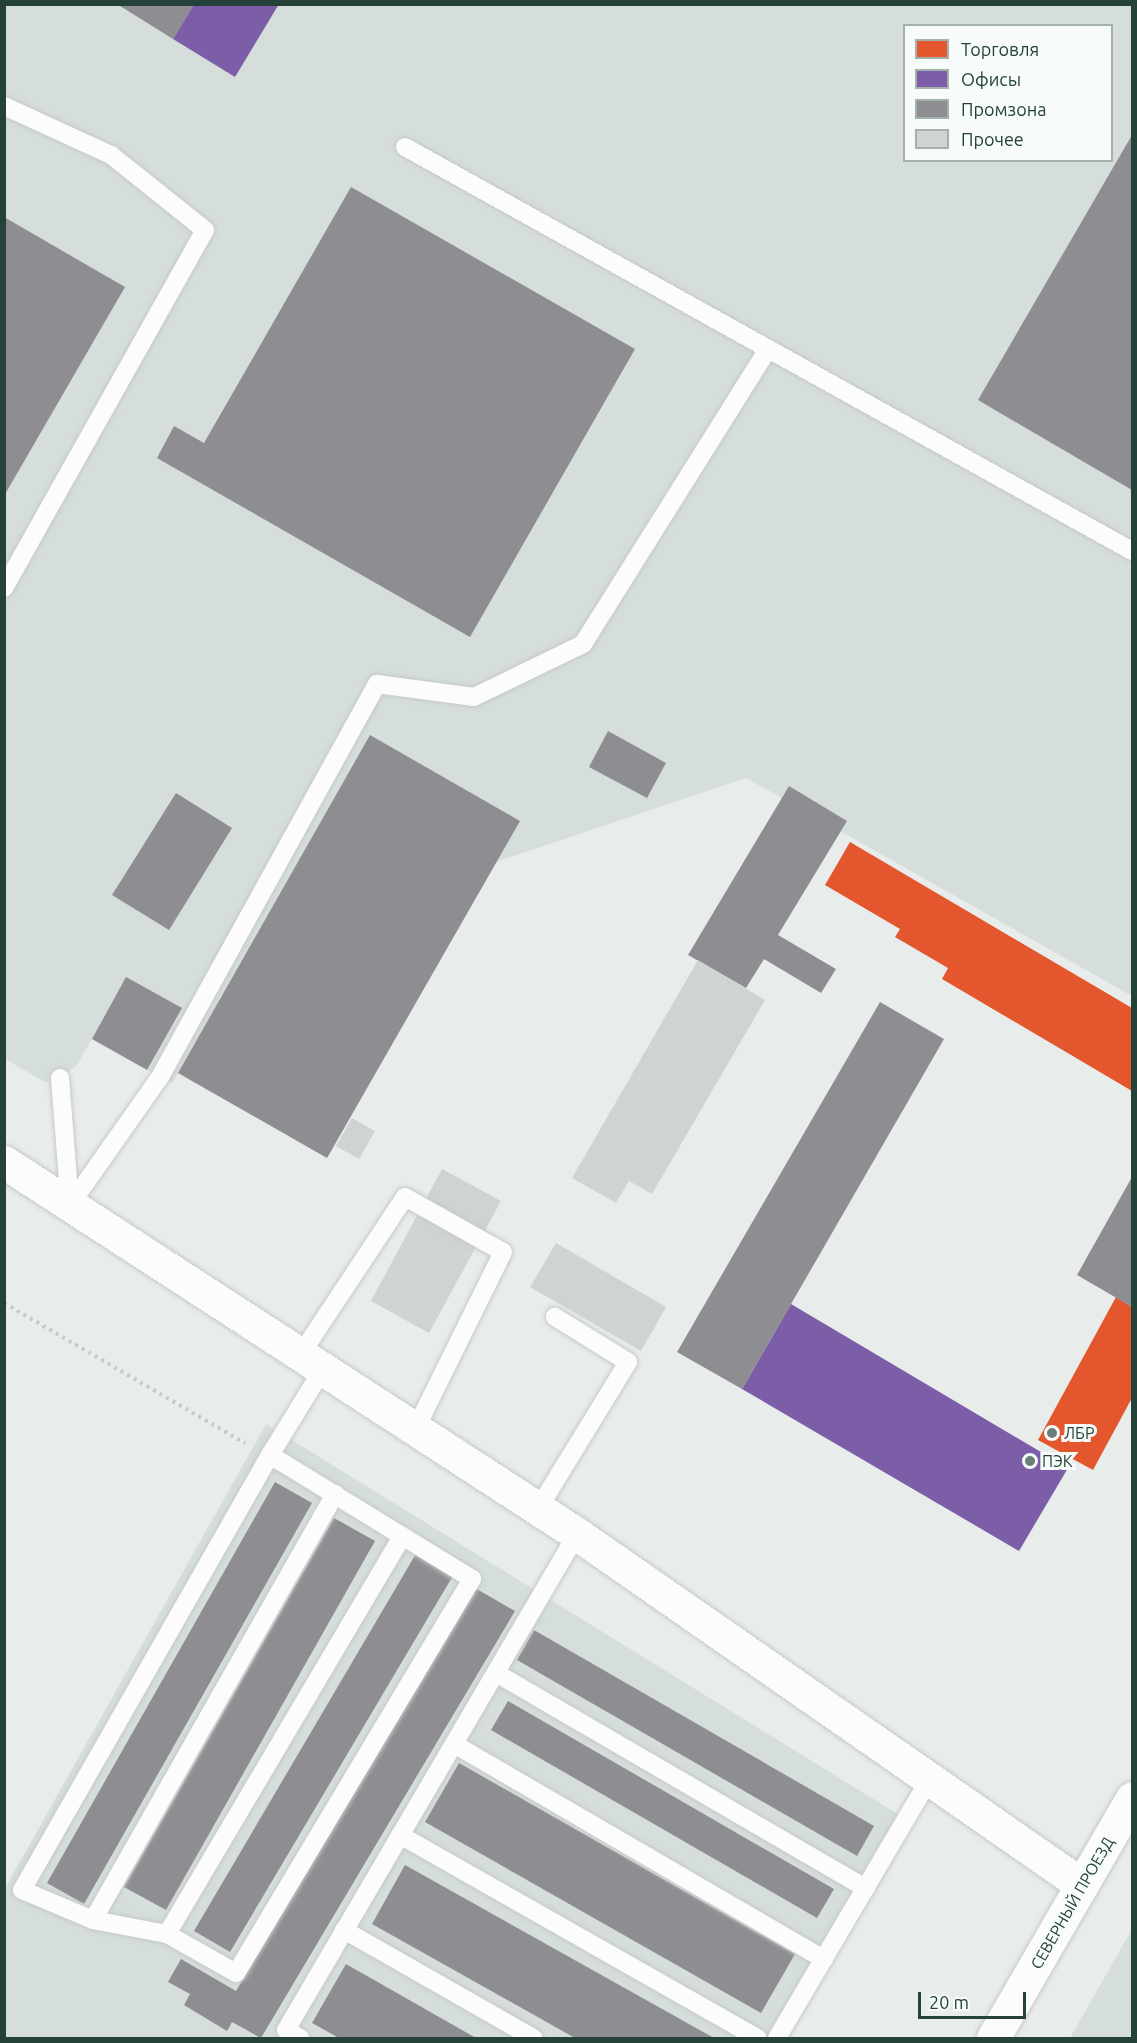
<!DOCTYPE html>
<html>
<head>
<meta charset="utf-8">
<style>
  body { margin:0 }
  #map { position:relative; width:1137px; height:2043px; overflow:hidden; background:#e8edeb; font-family:Ubuntu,sans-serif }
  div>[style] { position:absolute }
  .built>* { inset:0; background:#d6dedb }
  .shops>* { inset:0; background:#e4572e }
  .offices>* { inset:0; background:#7b5ea7 }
  .industry>* { inset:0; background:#8d8d92 }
  .building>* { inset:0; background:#cfd4d2 }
  .path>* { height:4px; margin-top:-2px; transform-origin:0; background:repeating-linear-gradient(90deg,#c3ccca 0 3px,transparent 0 7.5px) }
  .roads { filter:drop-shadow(0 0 2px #c5cac8) drop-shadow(0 0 2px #c5cac8) }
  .lane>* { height:18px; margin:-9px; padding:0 9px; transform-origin:9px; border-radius:9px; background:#fcfcfc }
  .street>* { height:33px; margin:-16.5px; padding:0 16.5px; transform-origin:16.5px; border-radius:16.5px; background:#fcfcfc }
  .dots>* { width:16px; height:16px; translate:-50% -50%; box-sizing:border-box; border:3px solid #f7fbf9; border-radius:50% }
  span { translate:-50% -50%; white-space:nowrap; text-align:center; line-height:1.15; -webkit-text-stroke:6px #f7fbf9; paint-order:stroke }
  .poi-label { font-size:16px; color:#24423a }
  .left { translate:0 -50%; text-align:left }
  .street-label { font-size:16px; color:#24423a }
  .frame { position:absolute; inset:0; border:6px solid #24423a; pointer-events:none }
  .legend { position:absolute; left:903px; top:24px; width:210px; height:138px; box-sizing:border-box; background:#f7fbf9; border:2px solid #a3b1ad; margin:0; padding:8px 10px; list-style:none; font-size:18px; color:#24423a }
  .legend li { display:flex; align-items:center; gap:12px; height:30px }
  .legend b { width:30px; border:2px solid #a3b1ad }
  .scale { position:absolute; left:918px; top:1992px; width:108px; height:27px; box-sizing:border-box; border:3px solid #24423a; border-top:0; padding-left:8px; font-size:18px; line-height:21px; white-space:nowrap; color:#24423a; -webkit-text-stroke:4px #f7fbf9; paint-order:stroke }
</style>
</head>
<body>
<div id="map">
  <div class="built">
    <i style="clip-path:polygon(evenodd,5px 5px,1132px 5px,1132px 996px,746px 778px,496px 862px,327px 1158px,178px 1073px,172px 1083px,92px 1039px,76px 1066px,60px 1078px,45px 1082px,5px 1059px,5px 5px,904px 26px,1112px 26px,1112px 160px,904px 160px,904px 26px)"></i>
    <i style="clip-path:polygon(266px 1424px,909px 1821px,782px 2038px,5px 2038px,5px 1888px)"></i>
    <i style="clip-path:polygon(1132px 1929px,1132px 2038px,1070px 2038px)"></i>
  </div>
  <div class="shops">
    <i style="clip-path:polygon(850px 842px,1132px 1008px,1132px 1091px,942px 979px,948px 968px,895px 937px,900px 929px,825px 885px)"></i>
    <i style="clip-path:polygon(1116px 1297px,1132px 1307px,1132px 1398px,1093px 1470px,1038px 1440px)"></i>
  </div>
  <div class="offices">
    <i style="clip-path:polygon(194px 4px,279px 4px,235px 77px,173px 39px)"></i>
    <i style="clip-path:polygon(791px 1304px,1068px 1468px,1019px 1551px,742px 1389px)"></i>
  </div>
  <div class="industry">
    <i style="clip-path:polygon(117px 4px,194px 4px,173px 39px)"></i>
    <i style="clip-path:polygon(1132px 135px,1132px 490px,978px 400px)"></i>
    <i style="clip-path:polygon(351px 187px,635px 349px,470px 637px,157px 458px,174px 426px,204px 443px)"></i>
    <i style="clip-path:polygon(4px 217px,125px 287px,4px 496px)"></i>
    <i style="clip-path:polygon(608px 731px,666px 763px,647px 798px,589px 767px)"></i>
    <i style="clip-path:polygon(370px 735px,520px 821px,327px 1158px,178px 1073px)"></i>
    <i style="clip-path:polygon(789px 786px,847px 821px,778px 935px,836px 969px,821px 993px,764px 959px,746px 988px,688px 955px)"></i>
    <i style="clip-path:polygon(176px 793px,232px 828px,169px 930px,112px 895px)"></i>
    <i style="clip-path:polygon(126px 977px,182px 1008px,147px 1070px,92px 1039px)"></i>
    <i style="clip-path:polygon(880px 1002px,944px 1039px,742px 1389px,677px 1352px)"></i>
    <i style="clip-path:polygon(1132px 1177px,1132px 1307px,1077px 1275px)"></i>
    <i style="clip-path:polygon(275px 1482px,312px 1503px,84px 1904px,47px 1883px)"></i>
    <i style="clip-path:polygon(334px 1518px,375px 1541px,166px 1910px,124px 1887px)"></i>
    <i style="clip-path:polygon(417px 1552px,454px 1574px,230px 1952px,194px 1931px)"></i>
    <i style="clip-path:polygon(475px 1588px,515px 1611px,261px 2038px,232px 2022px,227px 2031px,184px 2005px,190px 1994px,168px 1982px,181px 1959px,236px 1991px)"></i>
    <i style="clip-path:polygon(534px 1630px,874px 1826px,857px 1856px,517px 1660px)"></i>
    <i style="clip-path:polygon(508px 1701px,834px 1889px,817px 1918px,491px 1730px)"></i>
    <i style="clip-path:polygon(459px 1763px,795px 1954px,761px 2013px,425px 1822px)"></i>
    <i style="clip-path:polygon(405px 1865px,714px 2038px,575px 2038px,372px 1924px)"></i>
    <i style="clip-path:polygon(346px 1964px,476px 2038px,339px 2038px,312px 2023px)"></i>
  </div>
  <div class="building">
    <i style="clip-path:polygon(698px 960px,765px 1000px,652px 1194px,629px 1181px,616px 1203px,572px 1178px)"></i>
    <i style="clip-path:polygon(352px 1118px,375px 1131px,359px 1159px,336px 1146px)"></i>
    <i style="clip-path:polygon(442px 1169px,501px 1201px,429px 1333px,371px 1301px)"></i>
    <i style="clip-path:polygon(556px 1243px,666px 1307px,641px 1351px,530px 1287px)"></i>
  </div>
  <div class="path">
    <i style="left:4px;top:1303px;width:279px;rotate:30.2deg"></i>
  </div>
  <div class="roads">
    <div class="lane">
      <i style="left:4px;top:106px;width:118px;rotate:24.6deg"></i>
      <i style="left:111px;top:155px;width:120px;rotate:38.6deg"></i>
      <i style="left:205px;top:230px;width:411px;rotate:119.3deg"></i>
      <i style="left:405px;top:147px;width:832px;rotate:29.06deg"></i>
      <i style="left:60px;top:1078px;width:127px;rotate:85.5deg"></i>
      <i style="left:70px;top:1205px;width:156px;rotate:-54.9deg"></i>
      <i style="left:160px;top:1077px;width:449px;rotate:-61.1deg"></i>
      <i style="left:377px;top:684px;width:98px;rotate:7.6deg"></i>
      <i style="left:474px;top:697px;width:121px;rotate:-25.9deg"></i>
      <i style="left:583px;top:644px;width:348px;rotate:-57.9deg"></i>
      <i style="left:301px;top:1354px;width:188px;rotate:-56.5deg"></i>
      <i style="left:405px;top:1197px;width:112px;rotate:29.3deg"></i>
      <i style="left:503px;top:1252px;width:199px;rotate:116.3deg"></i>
      <i style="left:270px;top:1455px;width:237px;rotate:31.5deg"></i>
      <i style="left:472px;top:1579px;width:459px;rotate:120.9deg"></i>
      <i style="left:236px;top:1973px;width:79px;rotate:-150.5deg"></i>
      <i style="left:167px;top:1934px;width:75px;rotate:-169.3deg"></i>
      <i style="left:93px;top:1920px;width:77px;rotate:-157.1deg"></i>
      <i style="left:22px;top:1890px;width:501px;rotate:-60.31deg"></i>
      <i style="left:270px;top:1455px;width:101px;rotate:-58.4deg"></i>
      <i style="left:538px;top:1509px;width:172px;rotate:-58.5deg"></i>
      <i style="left:628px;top:1362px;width:86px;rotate:-148.3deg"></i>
      <i style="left:496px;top:1673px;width:428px;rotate:30.2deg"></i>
      <i style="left:454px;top:1744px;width:428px;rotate:30.2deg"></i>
      <i style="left:400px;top:1835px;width:411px;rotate:29.6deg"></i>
      <i style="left:93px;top:1920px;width:490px;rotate:-60.4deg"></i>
      <i style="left:344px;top:1930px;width:218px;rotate:29.7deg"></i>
      <i style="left:167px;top:1934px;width:462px;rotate:-59.4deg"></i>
      <i style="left:300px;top:2038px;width:16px;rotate:-150deg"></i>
      <i style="left:286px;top:2030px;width:575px;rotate:-59.6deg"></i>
      <i style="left:777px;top:2038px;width:302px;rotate:-59.5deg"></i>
    </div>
    <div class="street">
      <i style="left:4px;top:1162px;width:683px;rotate:32.99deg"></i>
      <i style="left:577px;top:1534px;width:615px;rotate:34.8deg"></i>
      <i style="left:993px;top:2038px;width:277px;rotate:-59.9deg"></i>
    </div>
  </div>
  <div class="dots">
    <i style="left:1052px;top:1433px;background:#697e78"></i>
    <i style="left:1030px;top:1461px;background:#697e78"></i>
  </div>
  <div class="poi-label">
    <span class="left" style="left:1064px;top:1433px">ЛБР</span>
    <span class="left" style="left:1042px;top:1461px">ПЭК</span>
  </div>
  <div class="street-label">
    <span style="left:1072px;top:1903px;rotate:-60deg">СЕВЕРНЫЙ ПРОЕЗД</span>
  </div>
  <div class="frame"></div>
  <ul class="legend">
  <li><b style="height:16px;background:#e4572e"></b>Торговля</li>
  <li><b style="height:16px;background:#7b5ea7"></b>Офисы</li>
  <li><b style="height:16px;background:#8d8d92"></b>Промзона</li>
  <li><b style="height:16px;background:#cfd4d2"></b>Прочее</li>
  </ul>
  <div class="scale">20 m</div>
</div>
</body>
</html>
